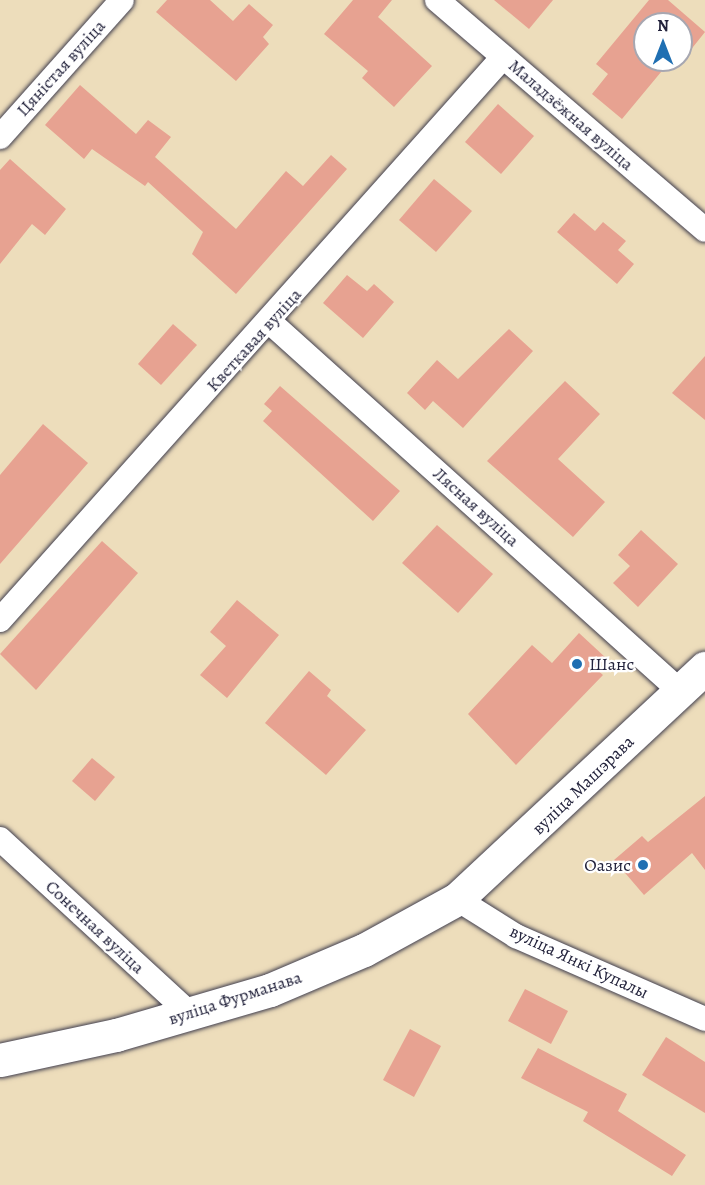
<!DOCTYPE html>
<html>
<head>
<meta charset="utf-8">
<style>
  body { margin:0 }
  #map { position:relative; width:705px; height:1185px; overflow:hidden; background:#edddbb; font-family:Alegreya,serif }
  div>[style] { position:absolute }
  .building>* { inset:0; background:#e7a291 }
  .roads { filter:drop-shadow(0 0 2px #403e4e) drop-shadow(0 0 2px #403e4e) }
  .street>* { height:24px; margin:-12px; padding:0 12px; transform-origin:12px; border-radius:12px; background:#fff }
  .secondary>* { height:33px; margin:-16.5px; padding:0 16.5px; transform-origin:16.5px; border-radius:16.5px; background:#fff }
  .dots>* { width:16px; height:16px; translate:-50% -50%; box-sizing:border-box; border:3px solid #fff; border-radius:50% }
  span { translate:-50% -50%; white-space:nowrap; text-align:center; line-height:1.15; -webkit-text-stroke:4.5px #fff; paint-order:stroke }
  .street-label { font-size:18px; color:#22223b }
  .poi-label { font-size:18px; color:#22223b }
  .left { translate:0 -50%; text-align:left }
  .right { translate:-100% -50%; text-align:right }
  .north { position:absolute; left:633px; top:12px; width:60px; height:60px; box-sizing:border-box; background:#fff; border:2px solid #a7a7b1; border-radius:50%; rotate:0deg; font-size:16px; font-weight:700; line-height:24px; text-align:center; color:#22223b }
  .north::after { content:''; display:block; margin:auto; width:21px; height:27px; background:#1f6fb2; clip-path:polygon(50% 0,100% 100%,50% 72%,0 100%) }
</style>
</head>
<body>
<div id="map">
  <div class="building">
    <i style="clip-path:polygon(167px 0,210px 0,233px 21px,249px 4px,273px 25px,263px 37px,269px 44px,236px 81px,156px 12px)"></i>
    <i style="clip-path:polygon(353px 0,392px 0,378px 17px,432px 66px,394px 107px,362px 78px,368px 71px,324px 34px)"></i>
    <i style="clip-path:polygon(494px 0,553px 0,529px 29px)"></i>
    <i style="clip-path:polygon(649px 0,668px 0,705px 32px,685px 57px,681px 24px,645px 24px,645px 60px,671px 60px,622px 119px,592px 94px,608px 74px,596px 64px)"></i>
    <i style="clip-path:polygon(80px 85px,136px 134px,148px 120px,171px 137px,155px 157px,236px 229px,286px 171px,303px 186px,331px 155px,347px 169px,236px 294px,192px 254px,203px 232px,148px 182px,145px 186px,92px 149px,84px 159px,45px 125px)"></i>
    <i style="clip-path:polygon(498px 104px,534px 136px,501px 174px,465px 142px)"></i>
    <i style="clip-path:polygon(10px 159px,66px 209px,45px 235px,32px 224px,0 264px,0 170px)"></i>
    <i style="clip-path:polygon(434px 179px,472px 211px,436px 252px,399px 220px)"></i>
    <i style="clip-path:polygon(574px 213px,595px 231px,603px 222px,626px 241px,618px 250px,634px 264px,617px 284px,557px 232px)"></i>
    <i style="clip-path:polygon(347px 275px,367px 291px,374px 284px,394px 302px,363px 338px,323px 303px)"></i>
    <i style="clip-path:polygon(173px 324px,197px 345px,161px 385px,138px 364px)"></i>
    <i style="clip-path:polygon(509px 329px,533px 351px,463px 428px,433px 401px,425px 410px,407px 393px,437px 360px,458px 379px)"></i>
    <i style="clip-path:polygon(705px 356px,705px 420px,672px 393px)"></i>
    <i style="clip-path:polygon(565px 381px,600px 414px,558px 459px,605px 502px,573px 537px,487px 461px)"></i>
    <i style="clip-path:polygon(280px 386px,400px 491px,373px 521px,263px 421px,272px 411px,264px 404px)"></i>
    <i style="clip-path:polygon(43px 424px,88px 463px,0 564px,0 475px)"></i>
    <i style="clip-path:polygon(437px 525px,493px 574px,458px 613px,402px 563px)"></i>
    <i style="clip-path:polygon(641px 530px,678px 564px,638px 607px,613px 583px,630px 566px,618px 555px)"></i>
    <i style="clip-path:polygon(102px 541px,138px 573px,36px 690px,0 654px)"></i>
    <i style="clip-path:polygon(237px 600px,279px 635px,227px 698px,200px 675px,226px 646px,210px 632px)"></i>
    <i style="clip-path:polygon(579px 633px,606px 658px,596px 669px,603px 675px,516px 765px,468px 714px,532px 645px,552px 663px)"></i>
    <i style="clip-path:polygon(309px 671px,331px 690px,327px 696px,366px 730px,326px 775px,265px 723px)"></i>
    <i style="clip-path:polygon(92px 758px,115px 777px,95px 801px,72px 781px)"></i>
    <i style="clip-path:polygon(705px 796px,705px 870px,692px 853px,644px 895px,614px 860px,642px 836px,648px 842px)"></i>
    <i style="clip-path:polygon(525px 989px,568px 1011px,551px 1044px,508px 1021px)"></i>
    <i style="clip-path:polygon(410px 1029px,441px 1046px,414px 1097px,383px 1080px)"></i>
    <i style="clip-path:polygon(666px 1037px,705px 1062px,705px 1113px,642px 1075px)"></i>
    <i style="clip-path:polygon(538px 1048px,627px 1094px,618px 1111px,686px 1155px,672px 1176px,583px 1121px,588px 1112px,521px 1078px)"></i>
  </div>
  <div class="roads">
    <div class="street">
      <i style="left:437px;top:0;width:353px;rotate:40.6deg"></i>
      <i style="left:0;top:137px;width:183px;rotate:-48.3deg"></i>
      <i style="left:271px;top:323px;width:550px;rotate:41.98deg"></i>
      <i style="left:0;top:620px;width:755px;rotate:-48.22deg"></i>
      <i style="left:0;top:839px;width:258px;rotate:42.6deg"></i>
      <i style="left:457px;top:899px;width:70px;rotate:32.1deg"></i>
      <i style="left:516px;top:936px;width:206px;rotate:23.7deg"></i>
    </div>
    <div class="secondary">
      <i style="left:0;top:1060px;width:119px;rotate:-12.2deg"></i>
      <i style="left:116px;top:1035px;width:160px;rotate:-16.3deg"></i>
      <i style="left:270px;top:990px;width:102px;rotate:-23.1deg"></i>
      <i style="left:364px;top:950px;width:106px;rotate:-28.7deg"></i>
      <i style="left:457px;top:899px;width:339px;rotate:-43deg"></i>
    </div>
  </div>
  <div class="dots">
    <i style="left:577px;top:664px;background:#1f6fb2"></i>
    <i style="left:643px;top:865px;background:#1f6fb2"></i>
  </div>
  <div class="street-label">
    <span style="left:61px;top:68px;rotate:-48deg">Цяністая вуліца</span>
    <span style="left:571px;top:115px;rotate:41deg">Маладзёжная вуліца</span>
    <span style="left:254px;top:340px;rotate:-48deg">Кветкавая вуліца</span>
    <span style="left:476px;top:507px;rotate:42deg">Лясная вуліца</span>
    <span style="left:583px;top:785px;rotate:-44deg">вуліца Машэрава</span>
    <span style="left:95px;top:927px;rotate:43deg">Сонечная вуліца</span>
    <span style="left:579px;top:962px;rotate:25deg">вуліца Янкі Купалы</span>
    <span style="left:235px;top:998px;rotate:-18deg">вуліца Фурманава</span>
  </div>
  <div class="poi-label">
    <span class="left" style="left:589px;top:664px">Шанс</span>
    <span class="right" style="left:631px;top:865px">Оазис</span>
  </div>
  <div class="north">N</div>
</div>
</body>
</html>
